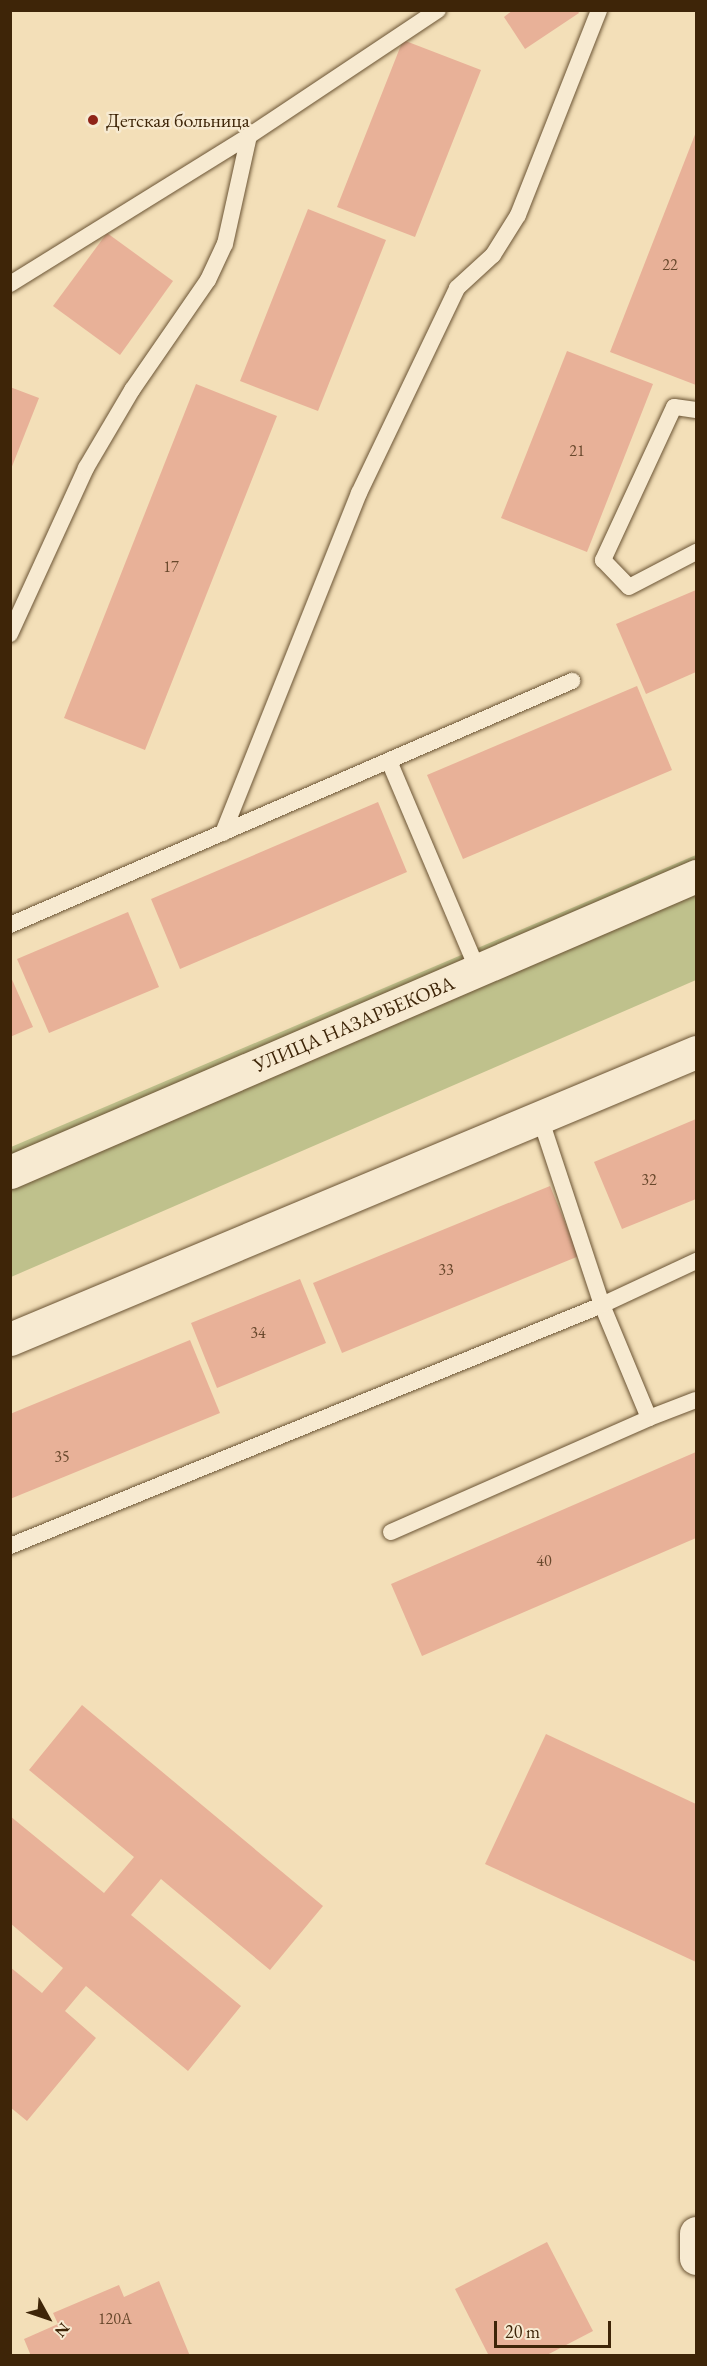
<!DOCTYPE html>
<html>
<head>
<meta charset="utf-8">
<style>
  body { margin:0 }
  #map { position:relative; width:707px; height:2366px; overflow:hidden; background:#f3dfb8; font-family:"EB Garamond",serif }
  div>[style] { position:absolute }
  .green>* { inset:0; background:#bfc18c }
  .building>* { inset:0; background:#e8b198 }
  .roads { filter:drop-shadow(0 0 2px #6b5434) drop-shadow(0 0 2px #6b5434) }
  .service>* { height:16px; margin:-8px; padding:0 8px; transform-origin:8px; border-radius:8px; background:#f7ead1 }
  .minor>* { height:33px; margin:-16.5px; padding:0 16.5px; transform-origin:16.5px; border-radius:16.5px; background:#f7ead1 }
  .tertiary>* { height:33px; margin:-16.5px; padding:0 16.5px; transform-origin:16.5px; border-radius:16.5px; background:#f7ead1 }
  .dots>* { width:16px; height:16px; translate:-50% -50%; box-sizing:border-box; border:3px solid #f7ead1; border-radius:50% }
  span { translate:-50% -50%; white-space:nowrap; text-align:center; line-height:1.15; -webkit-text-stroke:5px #f7ead1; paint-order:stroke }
  .number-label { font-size:16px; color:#68482c }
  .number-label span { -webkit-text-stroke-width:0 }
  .poi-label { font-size:20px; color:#3e2508 }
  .left { translate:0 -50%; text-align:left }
  .street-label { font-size:20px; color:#3e2508 }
  .frame { position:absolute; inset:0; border:12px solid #3e2508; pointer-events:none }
  .north { position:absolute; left:18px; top:2288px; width:60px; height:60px; -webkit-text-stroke:4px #f7ead1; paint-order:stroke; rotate:130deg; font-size:16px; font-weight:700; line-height:24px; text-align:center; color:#3e2508 }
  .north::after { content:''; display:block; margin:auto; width:21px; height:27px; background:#3e2508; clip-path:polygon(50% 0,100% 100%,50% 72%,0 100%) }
  .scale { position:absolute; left:494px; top:2321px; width:117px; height:27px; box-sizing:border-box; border:3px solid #3e2508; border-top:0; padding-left:8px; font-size:18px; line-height:21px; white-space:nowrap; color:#3e2508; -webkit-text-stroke:4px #f7ead1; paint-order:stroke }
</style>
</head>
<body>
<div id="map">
  <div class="green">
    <i style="clip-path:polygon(696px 855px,696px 980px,11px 1277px,11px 1147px)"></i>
  </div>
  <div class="building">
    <i style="clip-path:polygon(513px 10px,577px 10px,579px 13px,525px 49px,504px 17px)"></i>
    <i style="clip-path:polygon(403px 40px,481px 70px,415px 237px,337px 207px)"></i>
    <i style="clip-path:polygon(696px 132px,696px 385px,610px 352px)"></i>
    <i style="clip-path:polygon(308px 209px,386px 240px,318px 411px,240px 381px)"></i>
    <i style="clip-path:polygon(107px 233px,173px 281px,120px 355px,53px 306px)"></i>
    <i style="clip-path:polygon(567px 351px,653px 384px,587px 552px,501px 518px)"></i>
    <i style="clip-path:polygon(196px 384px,277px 416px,145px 750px,64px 718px)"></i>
    <i style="clip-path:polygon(10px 387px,39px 398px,11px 469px,10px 469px)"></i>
    <i style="clip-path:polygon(696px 590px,696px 672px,646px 694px,616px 624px)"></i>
    <i style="clip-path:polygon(637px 686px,672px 770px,463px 859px,427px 775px)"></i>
    <i style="clip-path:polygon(378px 802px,407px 872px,180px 969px,151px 899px)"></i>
    <i style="clip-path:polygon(128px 912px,159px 987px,49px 1033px,17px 959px)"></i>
    <i style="clip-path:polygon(10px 975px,33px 1027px,10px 1037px)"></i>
    <i style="clip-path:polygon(696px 1119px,696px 1199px,622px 1229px,594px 1162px)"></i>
    <i style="clip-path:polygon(550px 1186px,579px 1256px,342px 1353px,313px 1283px)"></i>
    <i style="clip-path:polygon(300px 1279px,326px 1343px,217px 1388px,191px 1323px)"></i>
    <i style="clip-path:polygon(190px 1340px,220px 1413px,10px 1499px,10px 1414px)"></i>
    <i style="clip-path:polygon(696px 1452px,696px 1538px,422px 1656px,391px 1584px)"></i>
    <i style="clip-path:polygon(82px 1705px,323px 1906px,270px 1970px,161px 1879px,131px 1915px,241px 2006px,188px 2071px,86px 1986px,65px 2011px,96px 2038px,27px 2121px,10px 2107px,10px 1967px,42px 1993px,63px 1968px,10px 1923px,10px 1816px,104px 1893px,134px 1857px,29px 1770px)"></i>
    <i style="clip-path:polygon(546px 1734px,696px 1804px,696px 1962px,485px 1864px)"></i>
    <i style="clip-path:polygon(547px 2242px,593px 2331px,545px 2356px,489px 2356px,455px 2289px)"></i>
    <i style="clip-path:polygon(159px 2281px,190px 2356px,31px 2356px,24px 2339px,58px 2324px,53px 2313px,119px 2285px,124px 2297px)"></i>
  </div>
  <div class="roads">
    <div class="service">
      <i style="left:10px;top:284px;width:281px;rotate:-31.8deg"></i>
      <i style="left:249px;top:136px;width:227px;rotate:-33.7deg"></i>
      <i style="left:696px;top:410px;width:22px;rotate:-172deg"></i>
      <i style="left:674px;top:407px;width:169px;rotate:114.9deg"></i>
      <i style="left:603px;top:560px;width:37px;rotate:46deg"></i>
      <i style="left:629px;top:587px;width:76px;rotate:-27.6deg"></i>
      <i style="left:10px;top:634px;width:183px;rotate:-65.4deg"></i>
      <i style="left:86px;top:468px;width:91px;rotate:-59.5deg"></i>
      <i style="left:132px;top:390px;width:134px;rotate:-55.4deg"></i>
      <i style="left:208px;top:280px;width:40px;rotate:-65deg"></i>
      <i style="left:225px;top:244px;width:111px;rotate:-77.5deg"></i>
      <i style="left:389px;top:761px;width:228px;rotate:67deg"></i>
      <i style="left:223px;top:833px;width:366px;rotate:-68.2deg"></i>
      <i style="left:359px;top:493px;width:227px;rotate:-64.4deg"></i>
      <i style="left:457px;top:288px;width:49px;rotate:-42.5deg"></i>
      <i style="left:493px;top:255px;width:47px;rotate:-58deg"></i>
      <i style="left:518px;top:215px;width:220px;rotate:-68.4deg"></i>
      <i style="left:10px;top:925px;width:613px;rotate:-23.47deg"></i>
      <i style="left:649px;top:1418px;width:50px;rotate:-21deg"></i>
      <i style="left:391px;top:1532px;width:282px;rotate:-23.8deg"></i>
      <i style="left:649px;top:1418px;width:122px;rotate:-112.6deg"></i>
      <i style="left:602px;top:1305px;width:104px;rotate:-25.1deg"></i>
      <i style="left:10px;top:1546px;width:639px;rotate:-22.15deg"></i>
      <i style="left:602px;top:1305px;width:197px;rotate:-108.3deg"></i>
    </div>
    <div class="minor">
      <i style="left:696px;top:2233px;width:25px;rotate:90deg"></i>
    </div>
    <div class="tertiary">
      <i style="left:10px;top:1172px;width:747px;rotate:-23.34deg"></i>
      <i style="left:10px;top:1339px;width:744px;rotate:-22.7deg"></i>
    </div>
  </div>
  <div class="dots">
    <i style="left:93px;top:120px;background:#8f2418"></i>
  </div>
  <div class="number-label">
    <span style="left:670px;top:265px">22</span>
    <span style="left:577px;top:451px">21</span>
    <span style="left:171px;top:567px">17</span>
    <span style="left:649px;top:1180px">32</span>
    <span style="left:446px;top:1270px">33</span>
    <span style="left:258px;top:1333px">34</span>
    <span style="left:62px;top:1457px">35</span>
    <span style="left:544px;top:1561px">40</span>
    <span style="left:115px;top:2319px">120А</span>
  </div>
  <div class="poi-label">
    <span class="left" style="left:106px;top:120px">Детская больница</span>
  </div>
  <div class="street-label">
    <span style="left:354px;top:1024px;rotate:-23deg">УЛИЦА НАЗАРБЕКОВА</span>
  </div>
  <div class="frame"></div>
  <div class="north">N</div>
  <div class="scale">20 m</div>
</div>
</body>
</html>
